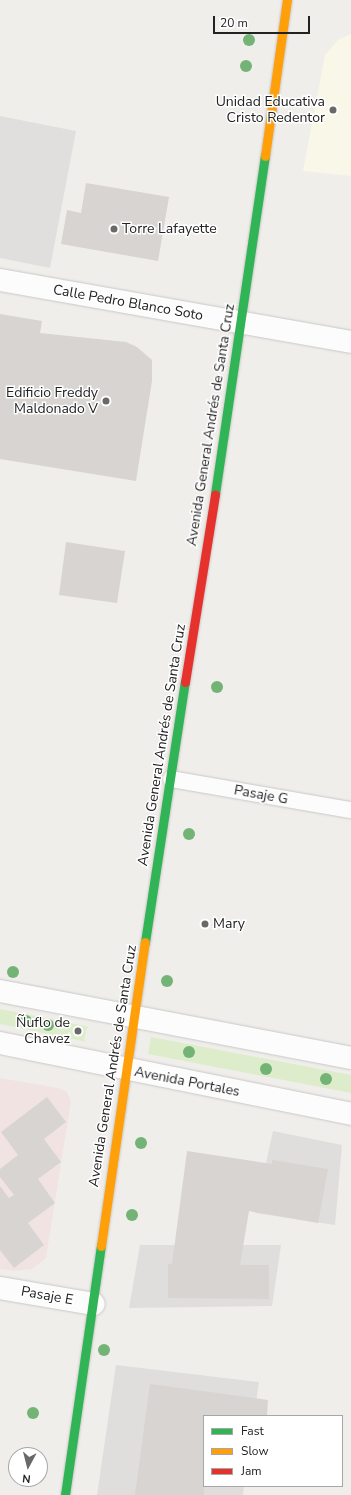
<!DOCTYPE html>
<html>
<head>
<meta charset="utf-8">
<style>
  body { margin:0 }
  #map { position:relative; width:351px; height:1495px; overflow:hidden; background:#f0eeeb; font-family:"Nunito Sans",sans-serif }
  div>[style] { position:absolute }
  .residential>* { inset:0; background:#dfdedc }
  .commercial>* { inset:0; background:#f1e3e1 }
  .education>* { inset:0; background:#f8f7e8 }
  .grass>* { inset:0; background:#ddeccb }
  .parking>* { inset:0; background:#e0dfde }
  .building>* { inset:0; background:#d7d4d2 }
  .roads { filter:drop-shadow(0 0 1px #c9c8c7) drop-shadow(0 0 1px #c9c8c7) }
  .lane>* { height:16px; margin:-8px; padding:0 8px; transform-origin:8px; border-radius:8px; background:#fdfcfc }
  .street>* { height:22px; margin:-11px; padding:0 11px; transform-origin:11px; border-radius:11px; background:#fdfcfc }
  .fast>* { height:9px; margin:-4.5px; padding:0 4.5px; transform-origin:4.5px; border-radius:4.5px; background:#30b455 }
  .slow>* { height:9px; margin:-4.5px; padding:0 4.5px; transform-origin:4.5px; border-radius:4.5px; background:#ff9f0a }
  .jam>* { height:9px; margin:-4.5px; padding:0 4.5px; transform-origin:4.5px; border-radius:4.5px; background:#e5322d }
  .trees>* { width:12px; height:12px; margin:-6px; border-radius:50%; background:#73b476 }
  .dots>* { width:11px; height:11px; translate:-50% -50%; box-sizing:border-box; border:2px solid #fff; border-radius:50% }
  span { translate:-50% -50%; white-space:nowrap; text-align:center; line-height:1.15; -webkit-text-stroke:3px #fff; paint-order:stroke }
  .poi-label { font-size:14px; color:#222 }
  .right { translate:-100% -50%; text-align:right }
  .left { translate:0 -50%; text-align:left }
  .street-label { font-size:14px; color:#222 }
  .legend { position:absolute; left:203px; top:1415px; width:140px; height:72px; box-sizing:border-box; background:#fff; border:1px solid #a7a7a7; margin:0; padding:5px 7px; list-style:none; font-size:12px; color:#222 }
  .legend li { display:flex; align-items:center; gap:8px; height:20px }
  .legend b { width:20px; border:1px solid #a7a7a7 }
  .north { position:absolute; left:8px; top:1447px; width:40px; height:40px; box-sizing:border-box; background:#fff; border:1px solid #a7a7a7; border-radius:50%; rotate:187deg; font-size:11px; font-weight:700; line-height:16px; text-align:center; color:#222 }
  .north::after { content:''; display:block; margin:auto; width:14px; height:18px; background:#6a6968; clip-path:polygon(50% 0,100% 100%,50% 72%,0 100%) }
  .scale { position:absolute; left:213px; top:16px; width:97px; height:18px; box-sizing:border-box; border:2px solid #222; border-top:0; padding-left:5px; font-size:12px; line-height:14px; white-space:nowrap; color:#222; -webkit-text-stroke:3px #fff; paint-order:stroke }
</style>
</head>
<body>
<div id="map">
  <div class="residential">
    <i style="clip-path:polygon(273px 1131px,342px 1145px,335px 1225px,255px 1213px)"></i>
    <i style="clip-path:polygon(140px 1245px,281px 1245px,272px 1306px,129px 1308px)"></i>
    <i style="clip-path:polygon(116px 1365px,259px 1382px,254px 1416px,204px 1416px,204px 1486px,244px 1486px,243px 1495px,97px 1495px)"></i>
  </div>
  <div class="commercial">
    <i style="clip-path:polygon(0 1078px,58px 1088px,67px 1092px,71px 1101px,46px 1258px,32px 1269px,14px 1271px,0 1269px)"></i>
  </div>
  <div class="education">
    <i style="clip-path:polygon(351px 34px,351px 176px,303px 171px,325px 55px,338px 40px)"></i>
  </div>
  <div class="grass">
    <i style="clip-path:polygon(0 1009px,90px 1027px,87px 1028px,84px 1040px,87px 1042px,0 1024px)"></i>
    <i style="clip-path:polygon(151px 1037px,351px 1075px,351px 1093px,148px 1054px)"></i>
  </div>
  <div class="parking">
    <i style="clip-path:polygon(0 116px,76px 131px,50px 268px,0 258px)"></i>
  </div>
  <div class="building">
    <i style="clip-path:polygon(86px 183px,169px 197px,158px 261px,61px 244px,67px 210px,81px 213px)"></i>
    <i style="clip-path:polygon(0 314px,42px 321px,40px 333px,126px 342px,137px 347px,152px 360px,152px 381px,136px 481px,0 459px)"></i>
    <i style="clip-path:polygon(66px 542px,125px 551px,117px 603px,59px 595px)"></i>
    <i style="clip-path:polygon(47px 1097px,66px 1122px,44px 1139px,61px 1162px,38px 1179px,55px 1203px,28px 1223px,44px 1245px,14px 1268px,0 1250px,0 1186px,9px 1198px,14px 1195px,0 1177px,0 1169px,18px 1155px,1px 1132px)"></i>
    <i style="clip-path:polygon(187px 1151px,272px 1164px,272px 1160px,328px 1169px,318px 1223px,249px 1211px,240px 1265px,269px 1265px,269px 1299px,168px 1298px,168px 1264px,172px 1264px)"></i>
    <i style="clip-path:polygon(150px 1384px,268px 1400px,267px 1416px,204px 1416px,204px 1495px,135px 1495px)"></i>
  </div>
  <div class="roads">
    <div class="lane">
      <i style="left:171px;top:779px;width:183px;rotate:9.8deg"></i>
    </div>
    <div class="street">
      <i style="left:0;top:280px;width:356px;rotate:10deg"></i>
      <i style="left:0;top:991px;width:357px;rotate:10.8deg"></i>
      <i style="left:0;top:1043px;width:358px;rotate:11.4deg"></i>
      <i style="left:0;top:1288px;width:95px;rotate:9.7deg"></i>
    </div>
    <div class="fast">
      <i style="left:215px;top:494px;width:342px;rotate:-81.6deg"></i>
      <i style="left:145px;top:942px;width:263px;rotate:-81.3deg"></i>
      <i style="left:65px;top:1495px;width:252px;rotate:-81.8deg"></i>
    </div>
    <div class="slow">
      <i style="left:265px;top:156px;width:158px;rotate:-82deg"></i>
      <i style="left:101px;top:1246px;width:307px;rotate:-81.8deg"></i>
    </div>
    <div class="jam">
      <i style="left:185px;top:682px;width:190px;rotate:-80.9deg"></i>
    </div>
  </div>
  <div class="trees">
    <i style="left:249px;top:40px"></i>
    <i style="left:246px;top:66px"></i>
    <i style="left:217px;top:687px"></i>
    <i style="left:189px;top:834px"></i>
    <i style="left:13px;top:972px"></i>
    <i style="left:167px;top:981px"></i>
    <i style="left:26px;top:1021px"></i>
    <i style="left:48px;top:1025px"></i>
    <i style="left:189px;top:1052px"></i>
    <i style="left:266px;top:1069px"></i>
    <i style="left:326px;top:1079px"></i>
    <i style="left:141px;top:1143px"></i>
    <i style="left:132px;top:1215px"></i>
    <i style="left:104px;top:1350px"></i>
    <i style="left:33px;top:1413px"></i>
  </div>
  <div class="dots">
    <i style="left:333px;top:110px;background:#6a6968"></i>
    <i style="left:114px;top:229px;background:#6a6968"></i>
    <i style="left:106px;top:401px;background:#6a6968"></i>
    <i style="left:205px;top:924px;background:#6a6968"></i>
    <i style="left:78px;top:1031px;background:#6a6968"></i>
  </div>
  <div class="poi-label">
    <span class="right" style="left:325px;top:110px">Unidad Educativa<br>Cristo Redentor</span>
    <span class="left" style="left:122px;top:229px">Torre Lafayette</span>
    <span class="right" style="left:98px;top:401px">Edificio Freddy<br>Maldonado V</span>
    <span class="left" style="left:213px;top:924px">Mary</span>
    <span class="right" style="left:70px;top:1031px">Ñuflo de<br>Chavez</span>
  </div>
  <div class="street-label">
    <span style="left:128px;top:303px;rotate:10deg">Calle Pedro Blanco Soto</span>
    <span style="left:211px;top:425px;rotate:-81deg">Avenida General Andrés de Santa Cruz</span>
    <span style="left:162px;top:745px;rotate:-81deg">Avenida General Andrés de Santa Cruz</span>
    <span style="left:261px;top:795px;rotate:10deg">Pasaje G</span>
    <span style="left:113px;top:1066px;rotate:-81deg">Avenida General Andrés de Santa Cruz</span>
    <span style="left:187px;top:1082px;rotate:11deg">Avenida Portales</span>
    <span style="left:47px;top:1296px;rotate:10deg">Pasaje E</span>
  </div>
  <ul class="legend">
  <li><b style="height:5px;background:#30b455"></b>Fast</li>
  <li><b style="height:5px;background:#ff9f0a"></b>Slow</li>
  <li><b style="height:5px;background:#e5322d"></b>Jam</li>
  </ul>
  <div class="north">N</div>
  <div class="scale">20 m</div>
</div>
</body>
</html>
